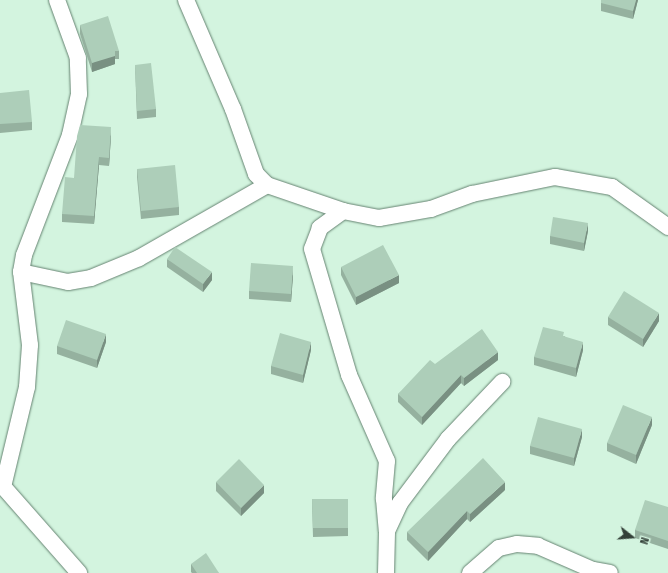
<!DOCTYPE html>
<html>
<head>
<meta charset="utf-8">
<style>
  body { margin:0 }
  #map { position:relative; width:668px; height:573px; overflow:hidden; background:#d3f4df; font-family:"Fira Sans Condensed",sans-serif }
  div>[style] { position:absolute }
  .roads { filter:drop-shadow(0 0 1px #658371) drop-shadow(0 0 1px #658371) }
  .minor>* { height:16px; margin:-8px; padding:0 8px; transform-origin:8px; border-radius:8px; background:#fff }
  .wall>* { inset:0; background:#95b19f }
  .shaded-wall>* { inset:0; background:#799082 }
  .building>* { inset:0; background:#adceb9 }
  span { translate:-50% -50%; white-space:nowrap; text-align:center; line-height:1.15; -webkit-text-stroke:3px #d3f4df; paint-order:stroke }
  .north { position:absolute; left:612px; top:517px; width:40px; height:40px; -webkit-text-stroke:3px #d3f4df; paint-order:stroke; rotate:107deg; font-size:11px; font-weight:700; line-height:16px; text-align:center; color:#334038 }
  .north::after { content:''; display:block; margin:auto; width:14px; height:18px; background:#334038; clip-path:polygon(50% 0,100% 100%,50% 72%,0 100%) }
</style>
</head>
<body>
<div id="map">
  <div class="roads">
    <div class="minor">
      <i style="left:186px;top:0;width:119px;rotate:66.7deg"></i>
      <i style="left:233px;top:109px;width:69px;rotate:70.5deg"></i>
      <i style="left:256px;top:174px;width:16px;rotate:45deg"></i>
      <i style="left:267px;top:185px;width:80px;rotate:18.9deg"></i>
      <i style="left:343px;top:211px;width:37px;rotate:11deg"></i>
      <i style="left:379px;top:218px;width:53px;rotate:-9.8deg"></i>
      <i style="left:431px;top:209px;width:44px;rotate:-20.1deg"></i>
      <i style="left:472px;top:194px;width:85px;rotate:-11.6deg"></i>
      <i style="left:555px;top:177px;width:58px;rotate:10deg"></i>
      <i style="left:612px;top:187px;width:69px;rotate:35.5deg"></i>
      <i style="left:343px;top:211px;width:29px;rotate:144deg"></i>
      <i style="left:320px;top:228px;width:22px;rotate:111deg"></i>
      <i style="left:312px;top:249px;width:131px;rotate:73.6deg"></i>
      <i style="left:349px;top:375px;width:94px;rotate:66.2deg"></i>
      <i style="left:387px;top:461px;width:38px;rotate:95deg"></i>
      <i style="left:384px;top:499px;width:32px;rotate:85deg"></i>
      <i style="left:21px;top:272px;width:48px;rotate:12deg"></i>
      <i style="left:68px;top:282px;width:23px;rotate:-10deg"></i>
      <i style="left:91px;top:278px;width:52px;rotate:-22.6deg"></i>
      <i style="left:139px;top:258px;width:147px;rotate:-29.7deg"></i>
      <i style="left:0;top:483px;width:120px;rotate:48.7deg"></i>
      <i style="left:3px;top:487px;width:103px;rotate:-76.5deg"></i>
      <i style="left:27px;top:387px;width:42px;rotate:-85.9deg"></i>
      <i style="left:30px;top:345px;width:74px;rotate:-97deg"></i>
      <i style="left:21px;top:272px;width:17px;rotate:-80deg"></i>
      <i style="left:24px;top:255px;width:129px;rotate:-69deg"></i>
      <i style="left:70px;top:135px;width:42px;rotate:-77.6deg"></i>
      <i style="left:79px;top:94px;width:36px;rotate:-92deg"></i>
      <i style="left:78px;top:58px;width:62px;rotate:-109.9deg"></i>
      <i style="left:386px;top:573px;width:42px;rotate:-88.6deg"></i>
      <i style="left:387px;top:531px;width:31px;rotate:-65deg"></i>
      <i style="left:400px;top:503px;width:80px;rotate:-53.1deg"></i>
      <i style="left:448px;top:439px;width:79px;rotate:-46.5deg"></i>
      <i style="left:470px;top:573px;width:38px;rotate:-41deg"></i>
      <i style="left:499px;top:548px;width:18px;rotate:-13deg"></i>
      <i style="left:517px;top:544px;width:21px;rotate:5deg"></i>
      <i style="left:538px;top:546px;width:60px;rotate:23.6deg"></i>
      <i style="left:593px;top:570px;width:17px;rotate:10deg"></i>
    </div>
  </div>
  <div class="wall">
    <i style="clip-path:polygon(601px 0,638px 0,633px 19px,601px 11px)"></i>
    <i style="clip-path:polygon(80px 25px,119px 51px,119px 59px,115px 59px,115px 64px,92px 72px,80px 34px)"></i>
    <i style="clip-path:polygon(135px 65px,156px 109px,156px 117px,137px 119px)"></i>
    <i style="clip-path:polygon(0 93px,32px 122px,32px 130px,0 133px)"></i>
    <i style="clip-path:polygon(111px 135px,109px 166px,99px 165px,94px 224px,62px 222px,62px 214px,74px 178px)"></i>
    <i style="clip-path:polygon(137px 169px,179px 207px,179px 215px,141px 219px,137px 177px)"></i>
    <i style="clip-path:polygon(588px 231px,584px 251px,550px 244px,550px 236px)"></i>
    <i style="clip-path:polygon(167px 259px,212px 280px,203px 292px,167px 267px)"></i>
    <i style="clip-path:polygon(341px 267px,399px 283px,356px 305px,341px 275px)"></i>
    <i style="clip-path:polygon(293px 275px,291px 302px,249px 299px,249px 291px)"></i>
    <i style="clip-path:polygon(608px 317px,659px 321px,643px 347px,608px 325px)"></i>
    <i style="clip-path:polygon(564px 336px,583px 350px,576px 377px,534px 365px,534px 357px)"></i>
    <i style="clip-path:polygon(106px 342px,97px 368px,57px 354px,57px 346px)"></i>
    <i style="clip-path:polygon(311px 350px,303px 383px,271px 374px,271px 366px)"></i>
    <i style="clip-path:polygon(498px 360px,464px 386px,461px 383px,422px 425px,398px 402px,398px 394px,435px 364px)"></i>
    <i style="clip-path:polygon(652px 425px,636px 464px,607px 451px,607px 443px)"></i>
    <i style="clip-path:polygon(582px 437px,574px 466px,530px 454px,530px 446px)"></i>
    <i style="clip-path:polygon(216px 482px,264px 493px,241px 516px,216px 491px)"></i>
    <i style="clip-path:polygon(505px 490px,470px 522px,467px 519px,428px 561px,407px 540px,407px 532px)"></i>
    <i style="clip-path:polygon(312px 499px,348px 499px,348px 536px,313px 537px)"></i>
    <i style="clip-path:polygon(668px 507px,668px 549px,635px 538px,635px 530px)"></i>
    <i style="clip-path:polygon(191px 564px,219px 573px,192px 573px,191px 572px)"></i>
  </div>
  <div class="shaded-wall">
    <i style="clip-path:polygon(636px 0,638px 0,633px 19px,633px 11px)"></i>
    <i style="clip-path:polygon(115px 51px,115px 64px,92px 72px,92px 63px)"></i>
    <i style="clip-path:polygon(111px 127px,111px 135px,109px 166px,109px 158px)"></i>
    <i style="clip-path:polygon(99px 157px,99px 165px,94px 224px,94px 216px)"></i>
    <i style="clip-path:polygon(588px 223px,588px 231px,584px 251px,584px 243px)"></i>
    <i style="clip-path:polygon(293px 266px,293px 275px,291px 302px,291px 294px)"></i>
    <i style="clip-path:polygon(212px 272px,212px 280px,203px 292px,203px 284px)"></i>
    <i style="clip-path:polygon(399px 275px,399px 283px,356px 305px,356px 297px)"></i>
    <i style="clip-path:polygon(659px 313px,659px 321px,643px 347px,643px 339px)"></i>
    <i style="clip-path:polygon(106px 334px,106px 342px,97px 368px,97px 360px)"></i>
    <i style="clip-path:polygon(311px 342px,311px 350px,303px 383px,303px 375px)"></i>
    <i style="clip-path:polygon(583px 342px,583px 350px,576px 377px,576px 368px)"></i>
    <i style="clip-path:polygon(498px 352px,498px 360px,464px 386px,464px 378px)"></i>
    <i style="clip-path:polygon(461px 375px,461px 383px,422px 425px,422px 417px)"></i>
    <i style="clip-path:polygon(652px 417px,652px 425px,636px 464px,636px 455px)"></i>
    <i style="clip-path:polygon(582px 429px,582px 437px,574px 466px,574px 458px)"></i>
    <i style="clip-path:polygon(505px 482px,505px 490px,470px 522px,470px 514px)"></i>
    <i style="clip-path:polygon(264px 485px,264px 493px,241px 516px,241px 508px)"></i>
    <i style="clip-path:polygon(467px 511px,467px 519px,428px 561px,428px 552px)"></i>
  </div>
  <div class="building">
    <i style="clip-path:polygon(601px 0,636px 0,633px 11px,601px 3px)"></i>
    <i style="clip-path:polygon(108px 16px,119px 51px,115px 51px,115px 56px,92px 63px,80px 25px)"></i>
    <i style="clip-path:polygon(151px 63px,156px 109px,137px 111px,135px 65px)"></i>
    <i style="clip-path:polygon(29px 90px,32px 122px,0 124px,0 93px)"></i>
    <i style="clip-path:polygon(80px 125px,111px 127px,109px 158px,99px 157px,94px 216px,62px 214px,65px 177px,74px 178px,77px 136px)"></i>
    <i style="clip-path:polygon(175px 165px,179px 207px,141px 211px,137px 169px)"></i>
    <i style="clip-path:polygon(553px 217px,588px 223px,584px 243px,550px 236px)"></i>
    <i style="clip-path:polygon(383px 245px,399px 275px,356px 297px,341px 267px)"></i>
    <i style="clip-path:polygon(175px 247px,212px 272px,203px 284px,167px 259px)"></i>
    <i style="clip-path:polygon(251px 263px,293px 266px,291px 294px,249px 291px)"></i>
    <i style="clip-path:polygon(624px 291px,659px 313px,643px 339px,608px 317px)"></i>
    <i style="clip-path:polygon(66px 320px,106px 334px,97px 360px,57px 346px)"></i>
    <i style="clip-path:polygon(543px 327px,564px 332px,563px 336px,583px 342px,576px 368px,534px 357px)"></i>
    <i style="clip-path:polygon(482px 329px,498px 352px,464px 378px,461px 375px,422px 417px,398px 394px,430px 360px,435px 364px)"></i>
    <i style="clip-path:polygon(280px 333px,311px 342px,303px 375px,271px 366px)"></i>
    <i style="clip-path:polygon(623px 405px,652px 417px,636px 455px,607px 443px)"></i>
    <i style="clip-path:polygon(538px 417px,582px 429px,574px 458px,530px 446px)"></i>
    <i style="clip-path:polygon(483px 458px,505px 482px,470px 514px,467px 511px,428px 552px,407px 532px)"></i>
    <i style="clip-path:polygon(239px 459px,264px 485px,241px 508px,216px 482px)"></i>
    <i style="clip-path:polygon(312px 499px,348px 499px,348px 528px,313px 528px)"></i>
    <i style="clip-path:polygon(645px 500px,668px 507px,668px 541px,635px 530px)"></i>
    <i style="clip-path:polygon(206px 553px,219px 573px,197px 573px,191px 564px)"></i>
  </div>
  <div class="north">N</div>
</div>
</body>
</html>
